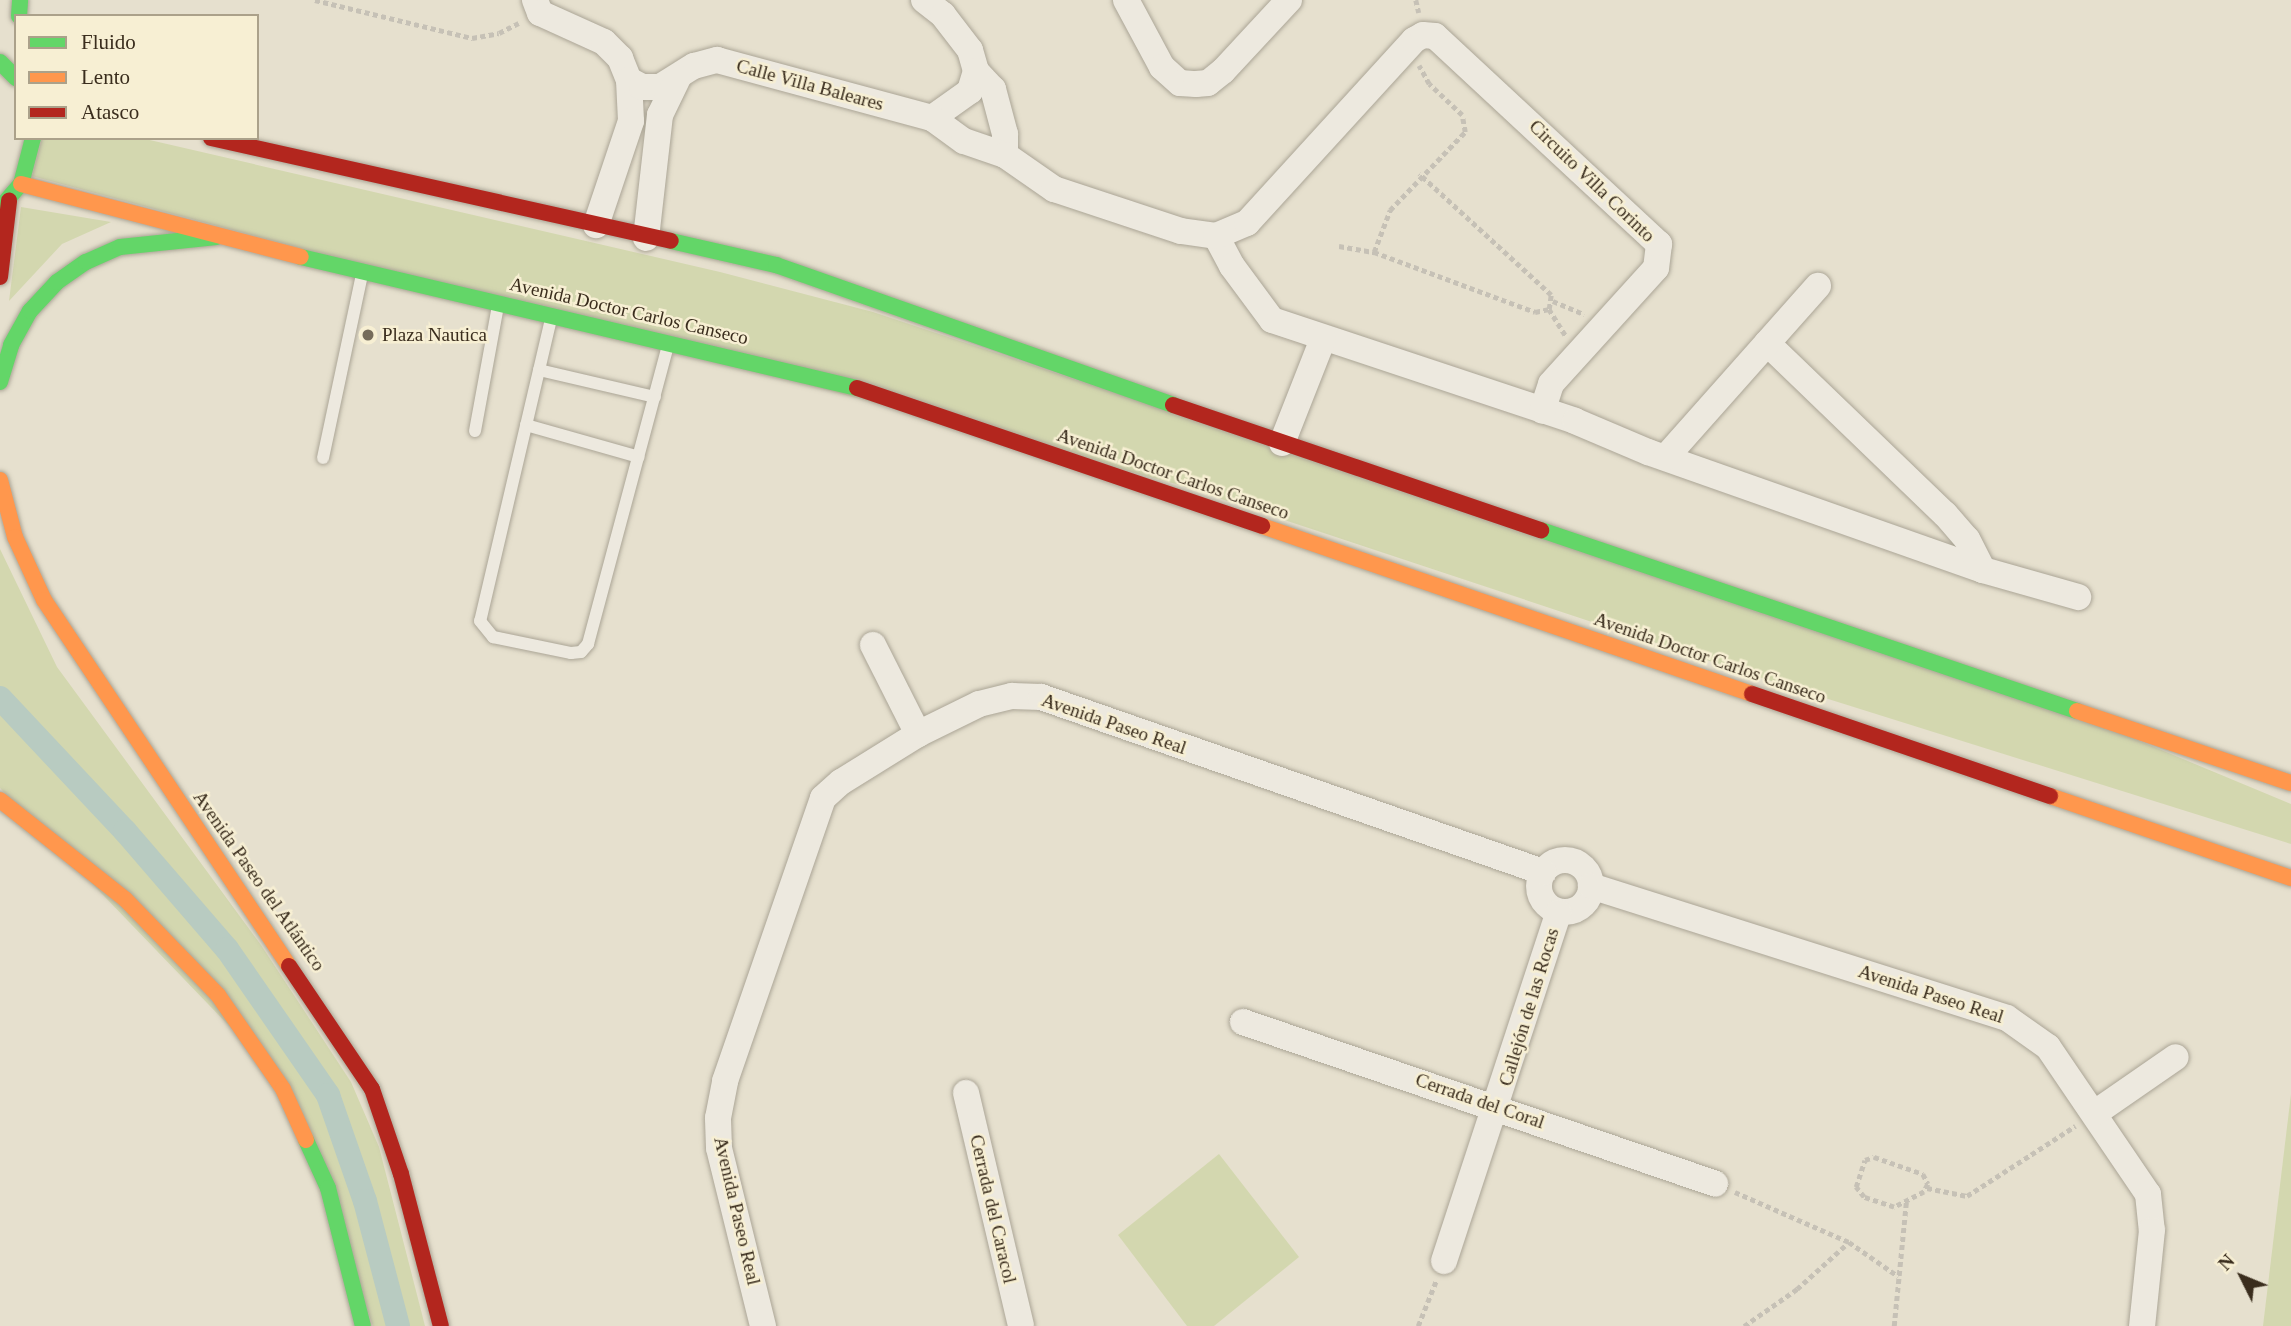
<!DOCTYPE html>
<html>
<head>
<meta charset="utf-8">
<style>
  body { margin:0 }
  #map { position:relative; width:2291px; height:1326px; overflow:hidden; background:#e6e0ce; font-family:"Times New Roman",serif }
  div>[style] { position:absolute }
  .green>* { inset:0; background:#d3d7af }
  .canal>* { height:24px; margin:-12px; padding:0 12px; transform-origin:12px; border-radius:12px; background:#b8cbc1 }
  .path>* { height:4.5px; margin-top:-2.25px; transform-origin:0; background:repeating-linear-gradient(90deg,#c6c1b6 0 5px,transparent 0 8.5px) }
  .roads { filter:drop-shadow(0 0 2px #aba596) drop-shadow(0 0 2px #aba596) }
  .lane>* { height:12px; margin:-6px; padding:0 6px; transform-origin:6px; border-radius:6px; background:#ede9df }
  .street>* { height:26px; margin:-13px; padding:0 13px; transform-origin:13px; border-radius:13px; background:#ede9df }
  .street>.ring { margin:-13px; padding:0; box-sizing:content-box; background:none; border:26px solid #ede9df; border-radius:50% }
  .fast>* { height:16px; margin:-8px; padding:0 8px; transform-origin:8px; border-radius:8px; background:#63d668 }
  .slow>* { height:16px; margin:-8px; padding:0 8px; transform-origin:8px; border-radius:8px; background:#ff974d }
  .jam>* { height:16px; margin:-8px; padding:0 8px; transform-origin:8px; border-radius:8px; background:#b3261e }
  .dots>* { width:19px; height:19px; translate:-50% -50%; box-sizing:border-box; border:4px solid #f7efd3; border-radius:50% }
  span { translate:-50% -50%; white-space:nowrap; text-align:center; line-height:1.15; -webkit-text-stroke:5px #f7efd3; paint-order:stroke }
  .street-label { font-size:19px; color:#3a2d1d }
  .poi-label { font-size:19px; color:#3a2d1d }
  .left { translate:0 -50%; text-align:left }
  .legend { position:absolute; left:14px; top:14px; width:245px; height:126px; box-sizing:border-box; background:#f7efd3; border:2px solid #aba18a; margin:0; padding:9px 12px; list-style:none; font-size:21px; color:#3a2d1d }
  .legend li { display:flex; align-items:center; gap:14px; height:35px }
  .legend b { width:35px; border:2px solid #aba18a }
  .north { position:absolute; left:2207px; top:1242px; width:70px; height:70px; -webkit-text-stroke:5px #f7efd3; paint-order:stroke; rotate:313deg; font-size:19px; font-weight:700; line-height:28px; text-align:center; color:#3a2d1d }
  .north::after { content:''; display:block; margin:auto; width:24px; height:32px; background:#3a2d1d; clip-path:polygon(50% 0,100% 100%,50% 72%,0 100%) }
</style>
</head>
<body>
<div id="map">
  <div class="green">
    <i style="clip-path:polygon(42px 138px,141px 138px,720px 272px,873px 312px,2058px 707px,2291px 804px,2291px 844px,1752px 675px,1176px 484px,32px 176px)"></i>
    <i style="clip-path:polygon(21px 207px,111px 222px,62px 244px,9px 301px)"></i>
    <i style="clip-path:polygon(0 549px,57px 667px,261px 945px,351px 1082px,379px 1147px,425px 1326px,373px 1326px,287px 1086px,0 788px)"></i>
    <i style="clip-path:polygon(2291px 1094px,2291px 1326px,2263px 1326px)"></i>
    <i style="clip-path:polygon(1219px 1154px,1299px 1257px,1214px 1326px,1187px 1326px,1118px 1235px)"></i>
  </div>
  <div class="canal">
    <i style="left:0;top:698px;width:183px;rotate:46.8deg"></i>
    <i style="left:125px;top:831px;width:156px;rotate:49.2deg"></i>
    <i style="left:227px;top:949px;width:178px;rotate:55.3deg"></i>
    <i style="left:328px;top:1095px;width:112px;rotate:70.8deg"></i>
    <i style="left:365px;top:1201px;width:129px;rotate:75.2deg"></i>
  </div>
  <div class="path">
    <i style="left:315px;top:0;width:162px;rotate:13.6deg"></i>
    <i style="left:472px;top:38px;width:27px;rotate:-10deg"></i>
    <i style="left:499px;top:33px;width:22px;rotate:-27deg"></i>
    <i style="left:1416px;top:0;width:13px;rotate:77deg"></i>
    <i style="left:1339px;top:246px;width:36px;rotate:10deg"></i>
    <i style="left:1374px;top:252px;width:172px;rotate:20.4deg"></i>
    <i style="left:1535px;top:312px;width:14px;rotate:-12deg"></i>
    <i style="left:1549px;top:309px;width:14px;rotate:-82deg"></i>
    <i style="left:1551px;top:295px;width:179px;rotate:-137.5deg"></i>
    <i style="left:1374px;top:252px;width:45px;rotate:-69.1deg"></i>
    <i style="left:1390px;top:210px;width:108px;rotate:-46.1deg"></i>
    <i style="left:1465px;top:132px;width:17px;rotate:-100deg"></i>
    <i style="left:1462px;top:115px;width:45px;rotate:-136.8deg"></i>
    <i style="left:1429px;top:84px;width:21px;rotate:-119deg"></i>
    <i style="left:1553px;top:301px;width:34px;rotate:23deg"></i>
    <i style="left:1549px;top:309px;width:31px;rotate:58deg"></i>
    <i style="left:1874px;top:1157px;width:52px;rotate:19.1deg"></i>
    <i style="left:1923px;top:1174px;width:11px;rotate:63deg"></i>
    <i style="left:1928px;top:1184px;width:9px;rotate:117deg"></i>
    <i style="left:1924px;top:1192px;width:34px;rotate:153deg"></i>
    <i style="left:1894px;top:1207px;width:32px;rotate:-162deg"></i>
    <i style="left:1864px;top:1197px;width:13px;rotate:-129deg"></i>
    <i style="left:1856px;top:1187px;width:28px;rotate:-72deg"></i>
    <i style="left:1865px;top:1160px;width:9px;rotate:-18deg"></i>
    <i style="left:1927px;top:1188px;width:41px;rotate:11.3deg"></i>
    <i style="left:1967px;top:1196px;width:129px;rotate:-32.9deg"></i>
    <i style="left:1735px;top:1192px;width:124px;rotate:23.7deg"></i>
    <i style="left:1849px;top:1242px;width:60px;rotate:34.8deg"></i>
    <i style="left:1418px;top:1326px;width:48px;rotate:-68.2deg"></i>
    <i style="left:1744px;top:1326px;width:65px;rotate:-34.9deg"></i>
    <i style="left:1797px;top:1289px;width:70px;rotate:-42.1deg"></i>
    <i style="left:1894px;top:1326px;width:124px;rotate:-84.4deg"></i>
  </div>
  <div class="roads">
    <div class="lane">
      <i style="left:551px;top:319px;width:310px;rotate:103.2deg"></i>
      <i style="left:480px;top:621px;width:21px;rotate:51deg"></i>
      <i style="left:493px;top:637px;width:80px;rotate:11.6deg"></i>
      <i style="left:571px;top:653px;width:10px;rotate:-6deg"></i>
      <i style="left:581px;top:652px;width:11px;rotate:-49deg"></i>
      <i style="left:588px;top:644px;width:309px;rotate:-75deg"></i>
      <i style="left:539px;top:370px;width:119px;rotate:13.1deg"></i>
      <i style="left:526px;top:425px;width:117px;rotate:15.8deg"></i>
      <i style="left:475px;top:431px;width:127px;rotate:-79.6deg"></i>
      <i style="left:323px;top:458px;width:187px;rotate:-78deg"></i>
    </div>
    <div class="street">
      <i style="left:535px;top:0;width:14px;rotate:69deg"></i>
      <i style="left:540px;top:13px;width:70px;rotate:24.4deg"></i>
      <i style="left:604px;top:42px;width:23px;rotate:45deg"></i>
      <i style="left:620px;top:58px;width:24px;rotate:68deg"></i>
      <i style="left:629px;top:80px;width:41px;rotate:87.2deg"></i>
      <i style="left:631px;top:121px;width:110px;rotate:108.6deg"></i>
      <i style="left:924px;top:0;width:24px;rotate:38deg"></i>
      <i style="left:943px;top:15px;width:44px;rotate:52.4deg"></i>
      <i style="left:970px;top:50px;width:22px;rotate:74deg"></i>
      <i style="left:976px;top:71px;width:21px;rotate:107deg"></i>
      <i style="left:970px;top:91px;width:47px;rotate:144.6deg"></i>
      <i style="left:1126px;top:0;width:76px;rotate:61.8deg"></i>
      <i style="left:1162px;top:67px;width:24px;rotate:42deg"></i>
      <i style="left:1180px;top:83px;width:16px;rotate:4deg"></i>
      <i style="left:1196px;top:84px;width:12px;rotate:-5deg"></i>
      <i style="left:1208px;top:83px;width:19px;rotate:-39deg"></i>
      <i style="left:1223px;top:71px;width:97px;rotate:-47.1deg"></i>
      <i style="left:976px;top:71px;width:25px;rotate:47deg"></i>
      <i style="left:993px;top:89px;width:47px;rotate:75.1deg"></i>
      <i style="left:1005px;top:134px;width:21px;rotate:90deg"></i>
      <i style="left:629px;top:80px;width:15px;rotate:28deg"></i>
      <i style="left:642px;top:87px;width:18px"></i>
      <i style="left:660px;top:87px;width:40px;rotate:-32deg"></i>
      <i style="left:694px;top:66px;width:24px;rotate:-15deg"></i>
      <i style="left:717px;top:60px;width:223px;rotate:15.1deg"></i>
      <i style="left:932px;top:118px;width:39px;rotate:36deg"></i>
      <i style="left:964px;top:141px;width:43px;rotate:18.9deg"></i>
      <i style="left:1005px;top:155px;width:60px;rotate:34.8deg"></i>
      <i style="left:1054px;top:189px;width:134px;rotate:18.3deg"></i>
      <i style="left:1181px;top:231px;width:35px;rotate:8deg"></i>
      <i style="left:1216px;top:236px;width:34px;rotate:62deg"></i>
      <i style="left:1232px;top:266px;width:67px;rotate:53.5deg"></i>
      <i style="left:1272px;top:320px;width:319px;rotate:18.4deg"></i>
      <i style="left:1575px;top:421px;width:79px;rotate:23deg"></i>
      <i style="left:1648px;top:452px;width:355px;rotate:19.4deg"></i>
      <i style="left:1983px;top:570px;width:99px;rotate:15.9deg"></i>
      <i style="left:1216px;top:236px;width:34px;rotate:-23deg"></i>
      <i style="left:1247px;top:223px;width:248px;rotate:-47.6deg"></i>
      <i style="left:1414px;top:40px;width:10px;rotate:-29deg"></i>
      <i style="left:1423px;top:35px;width:12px;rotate:5deg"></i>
      <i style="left:1435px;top:36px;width:306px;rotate:42.9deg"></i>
      <i style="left:1659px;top:244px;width:24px;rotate:97deg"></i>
      <i style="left:1656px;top:268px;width:156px;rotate:132.2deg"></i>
      <i style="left:1551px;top:384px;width:28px;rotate:108deg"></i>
      <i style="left:646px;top:238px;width:124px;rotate:-83.5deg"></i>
      <i style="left:660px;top:115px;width:41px;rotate:-64.1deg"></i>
      <i style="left:1767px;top:343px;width:247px;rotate:43.9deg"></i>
      <i style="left:1945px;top:514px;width:33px;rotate:49deg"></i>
      <i style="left:1967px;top:539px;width:35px;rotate:63deg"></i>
      <i style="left:1282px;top:443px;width:112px;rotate:-68.5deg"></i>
      <i style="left:1666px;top:457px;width:229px;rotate:-48.4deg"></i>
      <i style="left:873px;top:645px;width:100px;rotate:63.2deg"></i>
      <i class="ring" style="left:1539px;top:860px;width:26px;height:26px"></i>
      <i style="left:1591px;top:886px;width:436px;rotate:17.6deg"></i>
      <i style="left:2007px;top:1018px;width:50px;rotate:35.3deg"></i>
      <i style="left:2048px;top:1047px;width:178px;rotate:55.8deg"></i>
      <i style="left:2148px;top:1194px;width:36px;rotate:84deg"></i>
      <i style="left:2152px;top:1230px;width:97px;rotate:95.9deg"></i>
      <i style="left:1243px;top:1022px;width:499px;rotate:18.9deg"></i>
      <i style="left:966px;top:1093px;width:239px;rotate:76.7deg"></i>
      <i style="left:2095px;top:1113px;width:98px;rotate:-34.7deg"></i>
      <i style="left:1444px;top:1261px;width:367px;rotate:-71.8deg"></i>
      <i style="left:763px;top:1326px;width:183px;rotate:-103.9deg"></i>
      <i style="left:719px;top:1148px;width:30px;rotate:-92deg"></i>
      <i style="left:718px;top:1118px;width:38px;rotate:-79deg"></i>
      <i style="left:725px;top:1081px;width:299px;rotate:-70.9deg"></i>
      <i style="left:823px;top:798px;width:24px;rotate:-42deg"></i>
      <i style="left:841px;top:782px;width:91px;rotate:-31.9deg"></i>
      <i style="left:918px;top:734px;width:68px;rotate:-26.2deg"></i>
      <i style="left:979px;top:704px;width:34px;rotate:-14deg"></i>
      <i style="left:1012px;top:696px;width:29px;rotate:2deg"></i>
      <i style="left:1041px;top:697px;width:532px;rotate:19.22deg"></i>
    </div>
    <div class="fast">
      <i style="left:19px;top:16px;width:16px;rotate:-86deg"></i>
      <i style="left:0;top:62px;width:23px;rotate:45deg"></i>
      <i style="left:0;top:208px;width:32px;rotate:-49deg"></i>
      <i style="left:21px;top:184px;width:48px;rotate:-75.4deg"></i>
      <i style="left:671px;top:241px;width:108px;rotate:12.9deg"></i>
      <i style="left:776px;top:265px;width:421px;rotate:19.4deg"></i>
      <i style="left:301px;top:257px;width:571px;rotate:13.26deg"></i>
      <i style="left:0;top:382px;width:39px;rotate:-73deg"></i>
      <i style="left:11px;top:345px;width:39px;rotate:-61deg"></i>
      <i style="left:30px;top:311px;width:40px;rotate:-47deg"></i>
      <i style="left:57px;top:282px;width:35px;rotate:-35deg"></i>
      <i style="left:86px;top:262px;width:37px;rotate:-24deg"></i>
      <i style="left:120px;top:247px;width:97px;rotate:-5.9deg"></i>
      <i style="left:1541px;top:530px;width:566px;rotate:18.66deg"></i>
      <i style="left:306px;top:1140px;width:53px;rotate:65.4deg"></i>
      <i style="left:328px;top:1188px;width:142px;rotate:75.8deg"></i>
    </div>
    <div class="slow">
      <i style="left:21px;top:184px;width:289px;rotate:14.6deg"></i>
      <i style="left:0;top:480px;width:59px;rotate:75.3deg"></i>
      <i style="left:15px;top:537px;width:69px;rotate:65.3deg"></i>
      <i style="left:44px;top:600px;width:440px;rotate:56.2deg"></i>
      <i style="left:1262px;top:526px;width:518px;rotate:18.92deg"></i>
      <i style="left:2077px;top:711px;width:226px;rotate:18.6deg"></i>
      <i style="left:2050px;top:796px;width:255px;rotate:18.8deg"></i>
      <i style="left:0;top:800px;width:159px;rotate:38.4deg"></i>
      <i style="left:125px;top:899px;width:134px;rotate:45.9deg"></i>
      <i style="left:218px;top:995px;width:114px;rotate:55.3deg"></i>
      <i style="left:283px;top:1089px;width:56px;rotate:65.7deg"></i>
    </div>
    <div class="jam">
      <i style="left:211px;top:138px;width:471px;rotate:12.6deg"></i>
      <i style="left:0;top:277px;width:77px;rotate:-83.2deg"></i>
      <i style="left:857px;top:388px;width:428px;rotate:18.8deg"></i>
      <i style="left:1173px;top:405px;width:389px;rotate:18.8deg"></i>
      <i style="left:1752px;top:694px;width:315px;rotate:18.9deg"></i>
      <i style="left:289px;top:966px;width:148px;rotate:56deg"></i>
      <i style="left:372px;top:1089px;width:90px;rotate:71.2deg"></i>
      <i style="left:401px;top:1174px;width:157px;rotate:75.3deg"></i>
    </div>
  </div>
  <div class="dots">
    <i style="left:368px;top:335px;background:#766c5b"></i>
  </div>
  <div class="street-label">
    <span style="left:810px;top:85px;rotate:15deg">Calle Villa Baleares</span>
    <span style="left:1592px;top:181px;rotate:44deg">Circuito Villa Corinto</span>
    <span style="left:629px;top:311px;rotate:13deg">Avenida Doctor Carlos Canseco</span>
    <span style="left:1173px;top:474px;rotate:19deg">Avenida Doctor Carlos Canseco</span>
    <span style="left:1710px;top:658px;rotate:19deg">Avenida Doctor Carlos Canseco</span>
    <span style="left:1114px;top:724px;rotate:19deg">Avenida Paseo Real</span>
    <span style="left:259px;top:881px;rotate:55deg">Avenida Paseo del Atlántico</span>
    <span style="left:1931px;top:994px;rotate:18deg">Avenida Paseo Real</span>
    <span style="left:1529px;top:1007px;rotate:-73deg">Callejón de las Rocas</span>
    <span style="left:1480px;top:1101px;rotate:19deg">Cerrada del Coral</span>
    <span style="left:993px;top:1209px;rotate:77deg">Cerrada del Caracol</span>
    <span style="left:737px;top:1211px;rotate:77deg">Avenida Paseo Real</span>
  </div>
  <div class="poi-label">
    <span class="left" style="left:382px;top:335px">Plaza Nautica</span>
  </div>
  <ul class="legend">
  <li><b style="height:9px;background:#63d668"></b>Fluido</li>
  <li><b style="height:9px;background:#ff974d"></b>Lento</li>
  <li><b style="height:9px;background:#b3261e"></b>Atasco</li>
  </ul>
  <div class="north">N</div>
</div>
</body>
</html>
